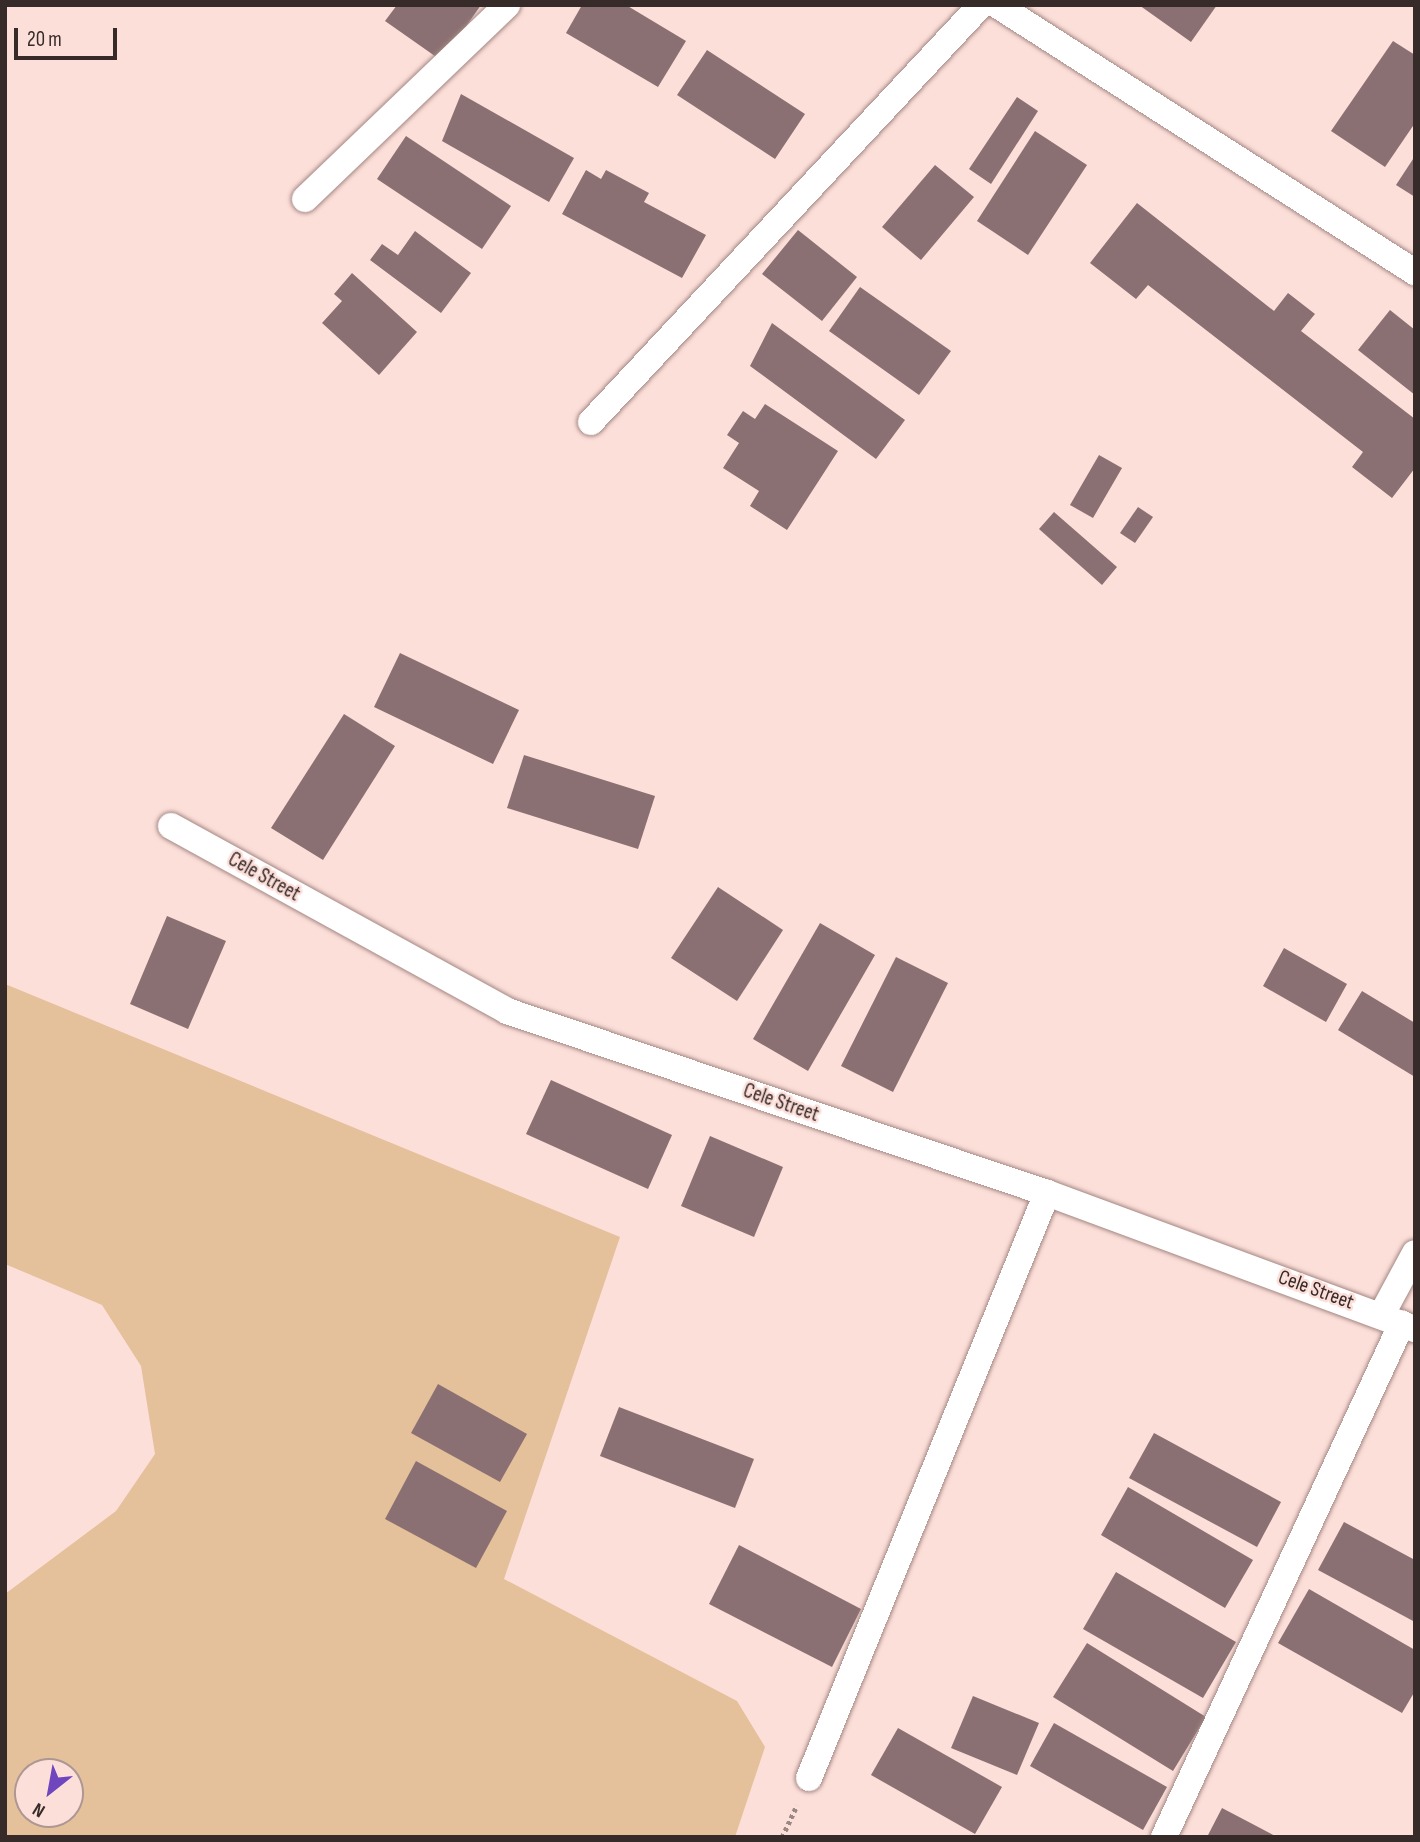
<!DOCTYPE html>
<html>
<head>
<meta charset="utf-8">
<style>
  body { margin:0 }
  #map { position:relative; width:1420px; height:1842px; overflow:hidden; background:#fddfda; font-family:"Sofia Sans Condensed",sans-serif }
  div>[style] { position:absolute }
  .green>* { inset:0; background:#e4c09b }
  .building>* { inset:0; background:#8a7072 }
  .path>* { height:4.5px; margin-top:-2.25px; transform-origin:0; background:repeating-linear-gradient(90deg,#9b8783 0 3.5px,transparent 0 7px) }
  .roads { filter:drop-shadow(0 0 2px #a38782) drop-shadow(0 0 2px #a38782) }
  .street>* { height:26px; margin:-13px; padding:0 13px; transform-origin:13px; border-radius:13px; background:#fff }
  span { translate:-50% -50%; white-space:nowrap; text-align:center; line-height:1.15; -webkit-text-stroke:5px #fddfda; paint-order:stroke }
  .street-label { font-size:21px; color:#362b29 }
  .frame { position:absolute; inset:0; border:7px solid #362b29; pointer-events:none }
  .north { position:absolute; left:14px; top:1758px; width:70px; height:70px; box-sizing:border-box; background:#fddfda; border:2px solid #ad9793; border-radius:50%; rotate:211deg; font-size:19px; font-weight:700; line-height:28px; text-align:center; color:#362b29 }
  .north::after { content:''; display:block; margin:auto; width:24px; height:32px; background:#6f46be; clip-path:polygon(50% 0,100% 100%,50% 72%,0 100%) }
  .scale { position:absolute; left:14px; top:28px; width:103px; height:32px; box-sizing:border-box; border:4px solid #362b29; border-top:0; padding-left:9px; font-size:21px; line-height:24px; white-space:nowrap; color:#362b29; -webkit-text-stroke:5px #fddfda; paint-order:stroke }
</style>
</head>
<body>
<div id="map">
  <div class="green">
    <i style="clip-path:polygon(evenodd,5px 984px,620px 1237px,504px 1579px,737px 1701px,765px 1747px,735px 1837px,5px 1837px,5px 1594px,116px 1511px,155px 1454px,141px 1366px,102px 1305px,5px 1264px,5px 984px,28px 1772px,70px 1772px,70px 1814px,28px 1814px,28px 1772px)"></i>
  </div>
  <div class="building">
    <i style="clip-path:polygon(397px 5px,481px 5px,442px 61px,385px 21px)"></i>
    <i style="clip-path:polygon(582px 5px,626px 5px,686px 41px,658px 87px,566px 33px)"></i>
    <i style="clip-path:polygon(1139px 5px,1217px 5px,1191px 42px)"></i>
    <i style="clip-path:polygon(1393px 41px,1415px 55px,1415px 123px,1385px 167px,1331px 131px)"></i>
    <i style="clip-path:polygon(707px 50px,805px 114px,775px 159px,677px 95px)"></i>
    <i style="clip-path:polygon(461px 94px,574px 158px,549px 202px,442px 141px)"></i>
    <i style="clip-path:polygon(1017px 97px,1038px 111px,991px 184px,969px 169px)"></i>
    <i style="clip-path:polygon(1035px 131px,1087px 165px,1028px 255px,977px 221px)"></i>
    <i style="clip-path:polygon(406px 136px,511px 206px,482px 249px,377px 179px)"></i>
    <i style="clip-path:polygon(1415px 156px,1415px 197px,1396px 185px)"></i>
    <i style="clip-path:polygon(935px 165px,974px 197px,921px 260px,882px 227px)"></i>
    <i style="clip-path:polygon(586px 170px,601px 179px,606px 170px,649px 193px,644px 202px,706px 235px,682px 278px,562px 214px)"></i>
    <i style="clip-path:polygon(1137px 203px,1274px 311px,1288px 293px,1315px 314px,1301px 331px,1415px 419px,1415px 468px,1392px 498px,1352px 467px,1363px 452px,1148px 285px,1136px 299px,1090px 263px)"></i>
    <i style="clip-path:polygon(798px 230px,857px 277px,822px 321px,762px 274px)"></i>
    <i style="clip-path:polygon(415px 231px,471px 273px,441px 313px,370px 260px,382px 244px,398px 255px)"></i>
    <i style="clip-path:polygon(352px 273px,417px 332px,379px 375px,322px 323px,342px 301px,334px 294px)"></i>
    <i style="clip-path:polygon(860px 287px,951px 351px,919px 395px,829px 331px)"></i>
    <i style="clip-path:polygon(1390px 310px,1415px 330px,1415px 395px,1358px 350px)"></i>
    <i style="clip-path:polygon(772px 323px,905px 420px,876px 459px,750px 366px)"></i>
    <i style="clip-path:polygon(765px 404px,838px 451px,787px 530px,750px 506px,759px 491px,723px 468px,739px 443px,727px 435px,743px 411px,755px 419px)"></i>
    <i style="clip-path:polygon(1099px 455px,1122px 468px,1093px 518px,1070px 505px)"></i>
    <i style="clip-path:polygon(1138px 507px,1153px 517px,1135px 543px,1120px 533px)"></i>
    <i style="clip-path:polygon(1054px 512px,1117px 567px,1102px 585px,1039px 529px)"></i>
    <i style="clip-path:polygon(400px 653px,519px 710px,493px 764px,374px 707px)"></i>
    <i style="clip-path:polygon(344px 714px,395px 746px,323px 860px,271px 828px)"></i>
    <i style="clip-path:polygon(524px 755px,655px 796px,638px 849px,507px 808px)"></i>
    <i style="clip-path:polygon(718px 887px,783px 930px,737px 1001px,671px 958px)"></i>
    <i style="clip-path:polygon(167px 916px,226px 941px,188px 1029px,130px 1004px)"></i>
    <i style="clip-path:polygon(820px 923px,875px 955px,808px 1071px,753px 1039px)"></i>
    <i style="clip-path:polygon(1284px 948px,1347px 984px,1326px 1022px,1263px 986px)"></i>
    <i style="clip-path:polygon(896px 957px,948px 983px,893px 1092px,841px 1066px)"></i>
    <i style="clip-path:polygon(1362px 991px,1415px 1023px,1415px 1077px,1338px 1030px)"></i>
    <i style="clip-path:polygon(551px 1080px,672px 1135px,648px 1189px,526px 1134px)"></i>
    <i style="clip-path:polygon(710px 1136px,783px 1167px,754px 1237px,681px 1206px)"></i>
    <i style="clip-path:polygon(438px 1384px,527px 1434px,500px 1482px,411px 1433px)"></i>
    <i style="clip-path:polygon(619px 1407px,754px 1459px,735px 1508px,600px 1456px)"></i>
    <i style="clip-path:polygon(1154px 1433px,1281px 1502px,1257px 1547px,1129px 1478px)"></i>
    <i style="clip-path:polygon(416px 1461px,507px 1511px,476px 1568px,385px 1519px)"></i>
    <i style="clip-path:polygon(1128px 1487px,1253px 1560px,1225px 1608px,1101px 1535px)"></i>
    <i style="clip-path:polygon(1344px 1522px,1415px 1560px,1415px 1622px,1318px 1570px)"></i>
    <i style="clip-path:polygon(739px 1545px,861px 1609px,832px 1667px,709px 1604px)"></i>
    <i style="clip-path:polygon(1116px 1572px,1236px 1642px,1203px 1698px,1083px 1629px)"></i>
    <i style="clip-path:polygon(1309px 1589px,1415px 1650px,1415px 1691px,1402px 1713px,1278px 1643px)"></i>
    <i style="clip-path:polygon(1087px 1643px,1206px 1717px,1173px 1771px,1053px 1697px)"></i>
    <i style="clip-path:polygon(973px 1696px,1039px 1723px,1017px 1775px,951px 1748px)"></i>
    <i style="clip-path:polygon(1054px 1723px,1167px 1787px,1143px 1830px,1030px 1766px)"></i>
    <i style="clip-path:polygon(898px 1728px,1002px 1787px,975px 1834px,871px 1775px)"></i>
    <i style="clip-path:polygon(1222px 1808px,1277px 1837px,1207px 1837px)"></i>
  </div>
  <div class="path">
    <i style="left:782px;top:1837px;width:35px;rotate:-65deg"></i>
  </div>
  <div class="roads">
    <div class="street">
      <i style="left:997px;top:5px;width:496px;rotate:32.6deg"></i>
      <i style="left:305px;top:199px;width:280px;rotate:-43.8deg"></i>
      <i style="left:591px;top:422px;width:571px;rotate:-46.92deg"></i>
      <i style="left:171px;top:826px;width:384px;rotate:28.8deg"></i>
      <i style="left:507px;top:1011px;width:570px;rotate:18.63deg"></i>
      <i style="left:1047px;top:1193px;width:392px;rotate:20.3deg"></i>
      <i style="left:1382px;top:1314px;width:69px;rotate:-61.6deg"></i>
      <i style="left:809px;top:1778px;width:632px;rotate:-67.86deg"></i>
      <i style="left:1164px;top:1837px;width:566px;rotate:-65.15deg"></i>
    </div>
  </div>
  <div class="street-label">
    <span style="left:264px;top:877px;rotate:29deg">Cele Street</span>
    <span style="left:781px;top:1103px;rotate:19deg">Cele Street</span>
    <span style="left:1316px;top:1290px;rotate:20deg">Cele Street</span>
  </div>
  <div class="frame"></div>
  <div class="north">N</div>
  <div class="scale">20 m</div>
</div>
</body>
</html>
